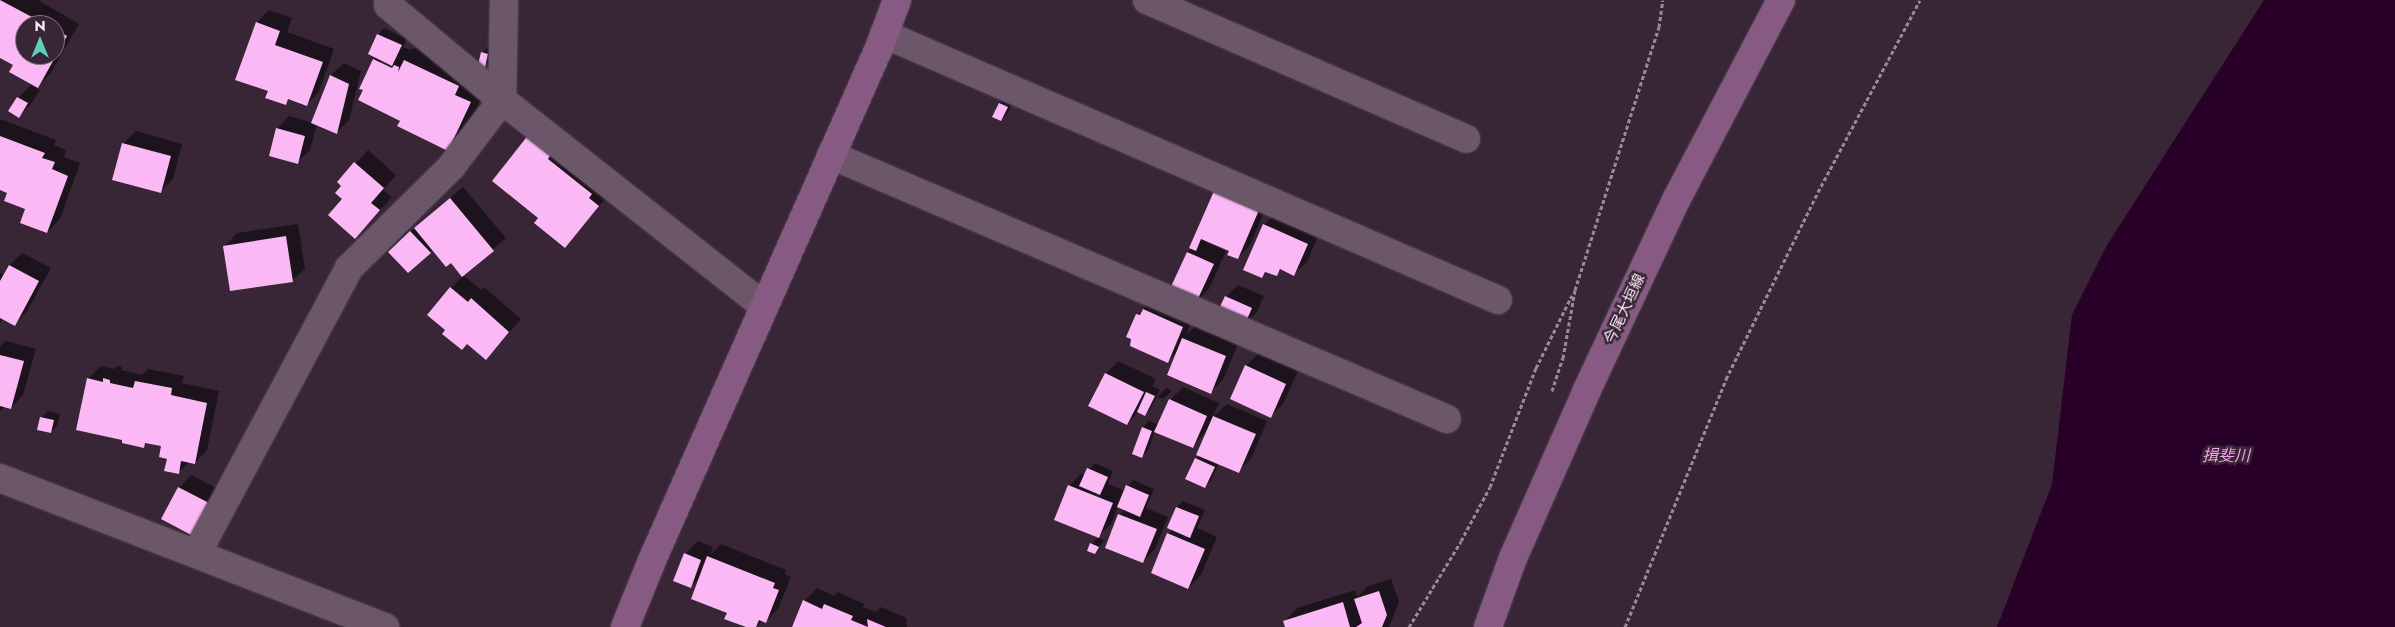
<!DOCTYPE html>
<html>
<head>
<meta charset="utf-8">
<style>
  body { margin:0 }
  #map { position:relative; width:2395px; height:627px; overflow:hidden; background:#382536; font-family:Jost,"Noto Sans JP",sans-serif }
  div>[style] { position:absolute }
  .water>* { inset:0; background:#290128 }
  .shadow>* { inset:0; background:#0007 }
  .building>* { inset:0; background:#fab9f5 }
  .path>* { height:3px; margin-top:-1.5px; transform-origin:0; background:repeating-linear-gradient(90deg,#9a8a99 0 4px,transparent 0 6.5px) }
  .roads { filter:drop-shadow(0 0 1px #544452) drop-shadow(0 0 1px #544452) }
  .street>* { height:28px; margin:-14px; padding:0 14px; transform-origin:14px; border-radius:14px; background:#6c576a }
  .secondary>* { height:28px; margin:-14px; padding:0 14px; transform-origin:14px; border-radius:14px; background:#875a84 }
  span { translate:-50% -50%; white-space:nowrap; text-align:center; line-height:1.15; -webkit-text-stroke:5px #382536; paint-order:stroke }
  .street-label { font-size:15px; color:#fbeefa }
  .water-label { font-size:16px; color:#f3a0ed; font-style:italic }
  .north { position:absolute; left:15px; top:15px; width:50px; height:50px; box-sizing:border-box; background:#382536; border:1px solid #867584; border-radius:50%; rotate:0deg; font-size:14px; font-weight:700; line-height:20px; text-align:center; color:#fbeefa }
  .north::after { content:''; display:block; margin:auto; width:18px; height:22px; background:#5dceb9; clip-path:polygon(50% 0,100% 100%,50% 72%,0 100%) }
</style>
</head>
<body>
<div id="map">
  <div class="water">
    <i style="clip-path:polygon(2264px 0,2395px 0,2395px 627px,1997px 627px,2052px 484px,2072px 315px,2107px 245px)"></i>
  </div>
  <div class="shadow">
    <i style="clip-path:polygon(evenodd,0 0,38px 0,79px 24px,50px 74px,38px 86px,15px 65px,0 56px,0 0,25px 25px,55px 25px,55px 55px,25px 55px,25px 25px)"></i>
    <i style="clip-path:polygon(269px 10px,292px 18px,287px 32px,334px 49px,319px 92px,307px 104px,290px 99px,286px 103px,270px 90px,257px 22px)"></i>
    <i style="clip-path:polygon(evenodd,384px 28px,407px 39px,403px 47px,410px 50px,413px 48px,416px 49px,423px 43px,488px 84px,466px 131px,448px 149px,401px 120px,374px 60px,377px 57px,378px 35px,384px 28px,380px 61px,398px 70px,397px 72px,380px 63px,380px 61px)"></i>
    <i style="clip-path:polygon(489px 47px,493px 48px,490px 59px,484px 66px,482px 53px)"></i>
    <i style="clip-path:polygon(344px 63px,361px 71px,349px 120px,337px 132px,317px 124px,310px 150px,297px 162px,277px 129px,289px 116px,312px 123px,331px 75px)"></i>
    <i style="clip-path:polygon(31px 85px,40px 90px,31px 104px,18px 117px,10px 111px,18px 98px)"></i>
    <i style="clip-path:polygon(1007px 97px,1014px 100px,1007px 114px,1001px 120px,994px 117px,1000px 103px)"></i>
    <i style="clip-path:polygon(0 119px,56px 140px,54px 145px,66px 150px,64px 157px,80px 163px,60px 219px,47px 232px,27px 208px,9px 192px,0 189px)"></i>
    <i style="clip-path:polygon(136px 131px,182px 144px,173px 179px,160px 192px,123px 144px)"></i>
    <i style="clip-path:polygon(559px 145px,610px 193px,565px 246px,540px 218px,493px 181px)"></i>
    <i style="clip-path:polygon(368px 150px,396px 175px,383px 190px,392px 197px,355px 237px,343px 186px,339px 182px)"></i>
    <i style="clip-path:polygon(463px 187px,506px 238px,463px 275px,481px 290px,484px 287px,521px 319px,486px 358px,467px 342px,447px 330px,451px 288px,463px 276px,451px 261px,433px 249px,408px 271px,402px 239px)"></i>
    <i style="clip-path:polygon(1215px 192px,1271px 197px,1250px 245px,1238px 258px,1230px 250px,1205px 239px,1204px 241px,1226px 251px,1209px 289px,1196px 302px,1171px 291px,1188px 252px,1192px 248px)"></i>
    <i style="clip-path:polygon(1277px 212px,1320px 231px,1307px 262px,1294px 274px,1282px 269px,1276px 275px,1267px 271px,1262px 277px,1264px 225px)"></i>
    <i style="clip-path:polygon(298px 224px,305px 269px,292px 281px,225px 246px,237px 233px)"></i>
    <i style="clip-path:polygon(22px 253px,51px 268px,27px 311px,15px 324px,4px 318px,0 323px,0 273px,4px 275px,10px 265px)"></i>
    <i style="clip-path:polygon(1238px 285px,1264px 296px,1257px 312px,1244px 324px,1226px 297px)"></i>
    <i style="clip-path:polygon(1150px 302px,1195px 314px,1186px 335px,1196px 326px,1238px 344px,1223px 380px,1210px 392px,1178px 351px,1168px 361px,1137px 315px)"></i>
    <i style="clip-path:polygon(6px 341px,36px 349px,23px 395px,11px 408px,5px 406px,0 411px,0 346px)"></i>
    <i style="clip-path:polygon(1259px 353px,1298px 371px,1283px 404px,1271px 416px,1246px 366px)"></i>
    <i style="clip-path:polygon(1118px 361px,1156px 379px,1152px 386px,1160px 390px,1151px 408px,1145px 414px,1139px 411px,1127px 424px,1106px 374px)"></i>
    <i style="clip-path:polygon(101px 366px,114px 369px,117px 366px,122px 367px,121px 370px,142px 375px,148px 369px,184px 376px,182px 383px,219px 391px,207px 450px,195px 463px,189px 462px,178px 473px,163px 445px,148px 442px,143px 446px,123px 439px,88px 379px)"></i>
    <i style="clip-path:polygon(1183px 387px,1219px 403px,1212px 418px,1227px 404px,1267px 421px,1251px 459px,1238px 471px,1219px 463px,1211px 480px,1205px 486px,1196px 459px,1200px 455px,1207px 431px,1192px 446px,1155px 431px,1148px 450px,1142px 456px,1134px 453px,1143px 427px,1149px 421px,1159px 425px,1170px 400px)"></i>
    <i style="clip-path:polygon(1166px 388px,1171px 390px,1170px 393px,1163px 399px,1157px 397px)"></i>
    <i style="clip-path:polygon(48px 411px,60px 414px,57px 426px,51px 432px,39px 429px,42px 417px)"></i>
    <i style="clip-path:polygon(1094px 463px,1113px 471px,1108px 484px,1125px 491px,1133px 480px,1154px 489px,1146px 508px,1168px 517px,1155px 549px,1143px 562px,1119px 515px,1125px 509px,1118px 506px,1111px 524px,1098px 536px,1069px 486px,1082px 473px,1086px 475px)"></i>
    <i style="clip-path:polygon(191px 475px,224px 492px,208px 523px,179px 488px)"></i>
    <i style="clip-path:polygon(1183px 501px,1205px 510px,1197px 528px,1217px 537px,1201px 575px,1188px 588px,1168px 534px,1173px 529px,1169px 528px,1177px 507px)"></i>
    <i style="clip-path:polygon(1098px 538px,1104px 540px,1095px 553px,1091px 544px)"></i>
    <i style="clip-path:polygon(698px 541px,713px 547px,710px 555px,721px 544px,786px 570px,785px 575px,791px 577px,778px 609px,765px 622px,763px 620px,756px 627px,749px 627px,729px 612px,701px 576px,691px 586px,685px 554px)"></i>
    <i style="clip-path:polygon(1391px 579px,1399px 602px,1389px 627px,1286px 627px,1285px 621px,1297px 608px,1355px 590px,1357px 597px,1368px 586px)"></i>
    <i style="clip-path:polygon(817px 588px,834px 596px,838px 592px,864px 604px,863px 607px,876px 612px,881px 607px,906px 618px,907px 627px,793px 627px,804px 601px)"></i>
  </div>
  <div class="building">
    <i style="clip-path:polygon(0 0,47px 25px,25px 25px,25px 55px,55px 55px,55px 29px,67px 36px,38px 88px,9px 72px,13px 65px,0 58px)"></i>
    <i style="clip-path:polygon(256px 22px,280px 31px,275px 45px,323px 62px,307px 106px,288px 99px,286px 105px,265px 98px,268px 91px,235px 80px)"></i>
    <i style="clip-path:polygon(377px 34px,402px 45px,392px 66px,368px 54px)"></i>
    <i style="clip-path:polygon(481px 52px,488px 54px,485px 67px,478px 65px)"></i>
    <i style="clip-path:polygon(373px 59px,392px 68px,394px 65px,399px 67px,398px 72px,404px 60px,459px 86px,455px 95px,471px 102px,448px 151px,397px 126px,400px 121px,358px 100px,363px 90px,359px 89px)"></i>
    <i style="clip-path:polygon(330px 75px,349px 84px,337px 134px,311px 123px)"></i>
    <i style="clip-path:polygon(17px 97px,28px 103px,19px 118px,8px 111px)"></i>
    <i style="clip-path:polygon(999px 103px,1008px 107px,1001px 121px,992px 117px)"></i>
    <i style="clip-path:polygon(276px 128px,305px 136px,298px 164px,269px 156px)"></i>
    <i style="clip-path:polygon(529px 134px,552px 153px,548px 159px,592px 194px,589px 198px,599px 206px,565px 248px,534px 223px,538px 218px,492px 181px)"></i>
    <i style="clip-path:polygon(0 136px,45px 153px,42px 158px,55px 162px,52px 169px,68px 176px,47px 233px,20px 223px,25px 209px,4px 201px,7px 193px,0 190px)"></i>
    <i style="clip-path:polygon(122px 143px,171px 156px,161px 193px,112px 180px)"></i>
    <i style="clip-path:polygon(354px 162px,384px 188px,371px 203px,380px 210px,355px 239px,328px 215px,342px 199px,335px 193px,341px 186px,337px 182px)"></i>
    <i style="clip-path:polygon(1214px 191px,1259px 210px,1238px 259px,1227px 255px,1229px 251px,1201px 239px,1196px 251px,1189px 248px)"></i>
    <i style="clip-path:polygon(450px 198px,494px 251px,462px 277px,451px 263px,446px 267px,414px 228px)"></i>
    <i style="clip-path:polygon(1263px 224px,1308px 244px,1294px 276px,1280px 269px,1277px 276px,1265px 272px,1262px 278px,1243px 270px)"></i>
    <i style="clip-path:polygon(410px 231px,431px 253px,408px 273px,388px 252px)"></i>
    <i style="clip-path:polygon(286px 236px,293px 282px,230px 291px,223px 246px)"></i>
    <i style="clip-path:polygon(1187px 252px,1214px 264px,1196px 303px,1169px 291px)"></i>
    <i style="clip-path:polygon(9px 265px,39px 281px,15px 326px,0 318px,0 281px)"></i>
    <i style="clip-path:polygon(450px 287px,468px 302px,471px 298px,509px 332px,486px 360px,467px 344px,462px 350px,442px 334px,445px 330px,427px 315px)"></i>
    <i style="clip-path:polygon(1225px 296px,1252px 308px,1244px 326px,1217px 313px)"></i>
    <i style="clip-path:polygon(1143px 309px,1183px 327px,1168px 363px,1130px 346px,1131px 339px,1126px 337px,1136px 314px,1140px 315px)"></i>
    <i style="clip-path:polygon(1182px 338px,1226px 356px,1211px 394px,1167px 375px)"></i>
    <i style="clip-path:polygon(0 355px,24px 361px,11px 409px,0 406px)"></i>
    <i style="clip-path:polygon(1245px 365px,1286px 384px,1271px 418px,1230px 399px)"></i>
    <i style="clip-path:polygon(1105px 373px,1144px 392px,1127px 425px,1088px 406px)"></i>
    <i style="clip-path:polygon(87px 378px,103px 382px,103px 378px,110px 380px,110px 383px,133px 388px,135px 381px,172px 388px,171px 395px,207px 403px,195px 464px,181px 461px,179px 474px,164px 471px,167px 459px,159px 457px,161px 446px,145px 443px,144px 448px,122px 443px,122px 440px,76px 430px)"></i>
    <i style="clip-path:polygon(1146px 392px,1155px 396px,1145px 416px,1137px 412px)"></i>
    <i style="clip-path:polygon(1169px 399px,1207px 416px,1193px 448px,1154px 432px)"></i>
    <i style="clip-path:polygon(1213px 416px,1256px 434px,1239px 473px,1196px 455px)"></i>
    <i style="clip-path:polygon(40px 417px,54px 420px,51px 433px,37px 430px)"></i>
    <i style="clip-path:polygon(1142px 427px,1152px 431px,1142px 458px,1132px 454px)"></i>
    <i style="clip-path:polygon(1195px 458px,1215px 467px,1205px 488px,1185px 479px)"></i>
    <i style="clip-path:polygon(1087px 468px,1108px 477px,1100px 495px,1079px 486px)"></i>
    <i style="clip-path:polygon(1068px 485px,1113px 503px,1099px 538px,1054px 520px)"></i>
    <i style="clip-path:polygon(1126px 485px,1149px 495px,1140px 517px,1117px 507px)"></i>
    <i style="clip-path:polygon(178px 487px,213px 505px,195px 537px,161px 519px)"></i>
    <i style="clip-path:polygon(1176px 507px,1199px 516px,1190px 538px,1167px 528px)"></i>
    <i style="clip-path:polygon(1118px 514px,1157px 529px,1143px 563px,1105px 548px)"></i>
    <i style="clip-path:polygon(1167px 533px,1205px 549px,1188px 589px,1151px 573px)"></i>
    <i style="clip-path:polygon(1090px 543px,1099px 547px,1095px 554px,1087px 551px)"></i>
    <i style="clip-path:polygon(684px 553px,701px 560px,691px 588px,673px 581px)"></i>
    <i style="clip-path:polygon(707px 556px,775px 583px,773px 588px,779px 590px,766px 623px,759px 620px,756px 627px,746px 627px,724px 619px,727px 613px,691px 599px)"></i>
    <i style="clip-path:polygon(1379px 591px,1387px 615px,1382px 627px,1356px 627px,1362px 623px,1354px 599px)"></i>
    <i style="clip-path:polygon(803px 600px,822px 609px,824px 604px,853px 616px,851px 620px,868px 627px,867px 619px,886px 627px,792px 627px)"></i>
    <i style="clip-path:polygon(1343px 602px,1350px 627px,1285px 627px,1283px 621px)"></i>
  </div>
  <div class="path">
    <i style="left:1552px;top:391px;width:35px;rotate:-72deg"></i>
    <i style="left:1563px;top:358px;width:69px;rotate:-80deg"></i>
    <i style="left:1575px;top:290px;width:276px;rotate:-72.3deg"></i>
    <i style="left:1659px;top:27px;width:27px;rotate:-82deg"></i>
    <i style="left:1409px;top:627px;width:100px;rotate:-58.8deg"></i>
    <i style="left:1461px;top:541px;width:61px;rotate:-61.8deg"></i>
    <i style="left:1490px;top:487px;width:128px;rotate:-68.9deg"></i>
    <i style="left:1536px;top:368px;width:81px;rotate:-63.7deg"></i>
    <i style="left:1625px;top:627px;width:268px;rotate:-67.8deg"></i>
    <i style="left:1726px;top:379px;width:208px;rotate:-63.8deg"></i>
    <i style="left:1818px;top:192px;width:217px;rotate:-62deg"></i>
  </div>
  <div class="roads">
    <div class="street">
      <i style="left:504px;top:0;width:100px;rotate:91.1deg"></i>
      <i style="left:502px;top:100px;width:333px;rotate:38.2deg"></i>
      <i style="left:1147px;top:0;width:348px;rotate:23.5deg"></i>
      <i style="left:884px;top:34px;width:669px;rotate:23.42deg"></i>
      <i style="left:831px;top:155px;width:670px;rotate:23.2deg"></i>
      <i style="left:0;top:478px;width:413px;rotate:21.2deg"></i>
      <i style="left:197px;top:553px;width:323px;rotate:-61.9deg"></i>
      <i style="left:349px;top:268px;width:144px;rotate:-44.7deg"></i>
      <i style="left:451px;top:167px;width:84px;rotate:-52.7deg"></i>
      <i style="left:502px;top:100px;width:148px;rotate:-140.2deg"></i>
      <i style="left:388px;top:5px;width:5px;rotate:-90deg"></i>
    </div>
    <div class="secondary">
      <i style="left:625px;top:627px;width:74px;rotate:-67.9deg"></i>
      <i style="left:653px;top:558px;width:558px;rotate:-66.1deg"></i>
      <i style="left:879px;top:48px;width:51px;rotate:-69.4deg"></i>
      <i style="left:1488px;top:627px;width:73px;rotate:-70.1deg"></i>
      <i style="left:1513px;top:558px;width:184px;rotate:-66.2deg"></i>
      <i style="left:1587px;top:390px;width:210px;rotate:-64.9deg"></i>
      <i style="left:1676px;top:200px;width:226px;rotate:-62.3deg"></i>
    </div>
  </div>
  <div class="street-label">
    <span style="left:1625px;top:309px;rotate:-65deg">今尾大垣線</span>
  </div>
  <div class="water-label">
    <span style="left:2226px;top:456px">揖斐川</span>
  </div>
  <div class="north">N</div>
</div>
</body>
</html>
